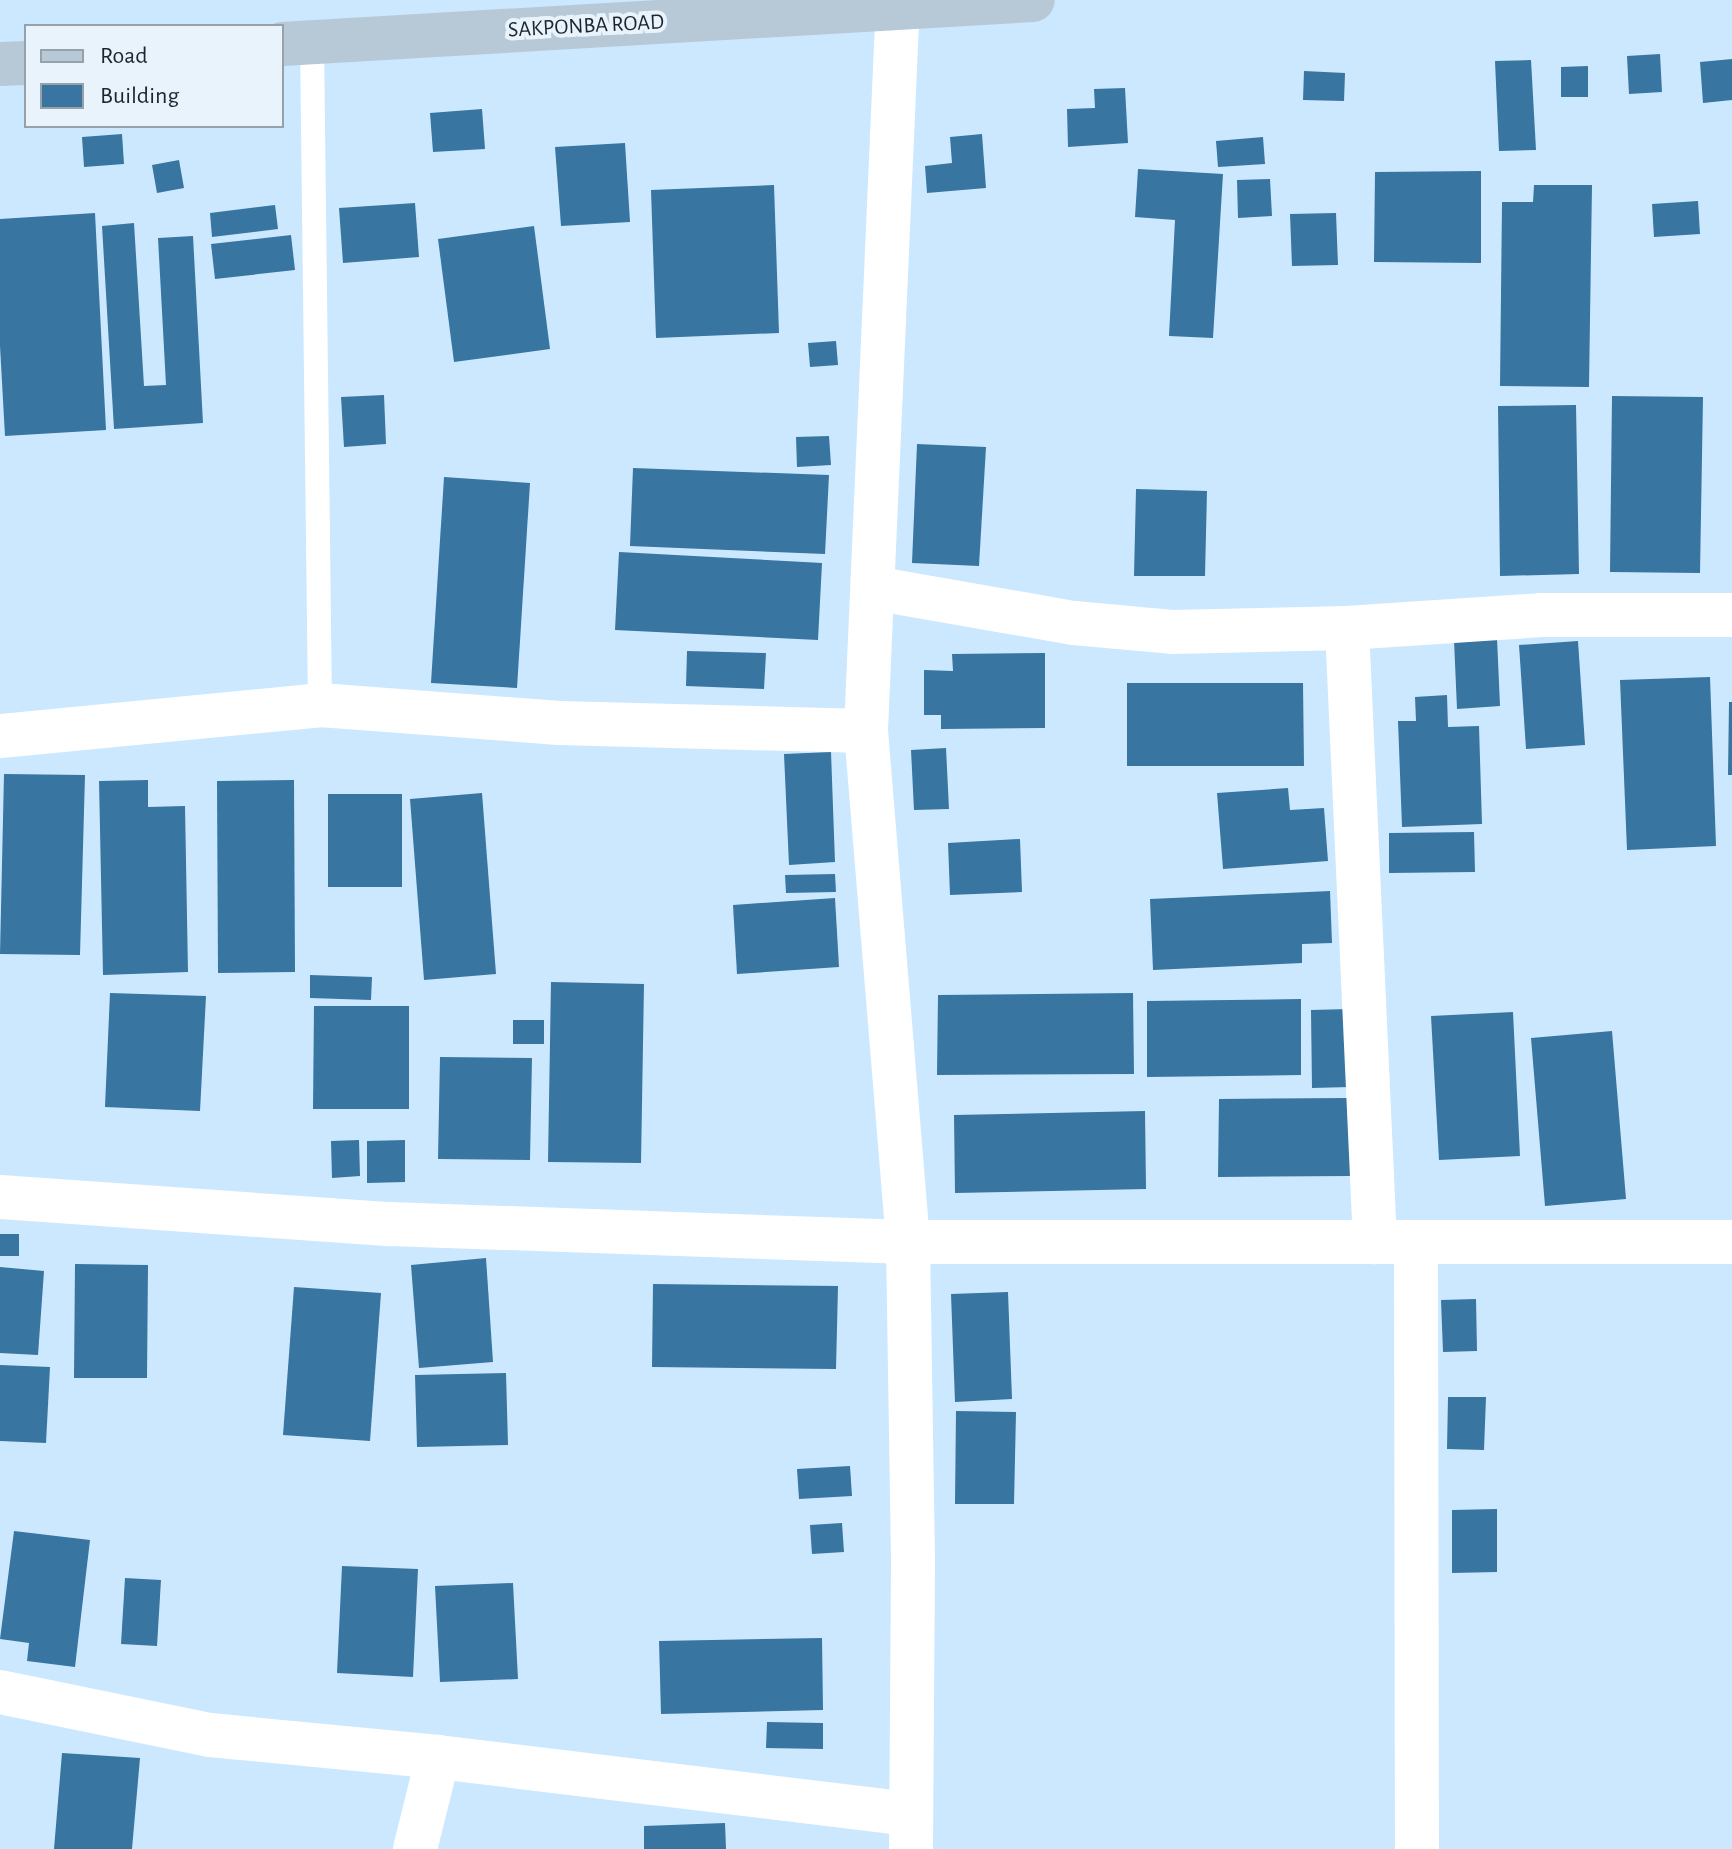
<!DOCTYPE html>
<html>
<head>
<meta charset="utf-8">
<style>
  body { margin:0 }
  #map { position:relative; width:1732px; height:1849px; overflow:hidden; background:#cce8ff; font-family:"Alegreya Sans",sans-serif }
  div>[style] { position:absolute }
  .building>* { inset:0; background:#3875a0 }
  .lane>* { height:24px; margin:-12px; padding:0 12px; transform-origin:12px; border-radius:12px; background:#fff }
  .street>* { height:44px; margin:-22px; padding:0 22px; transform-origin:22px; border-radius:22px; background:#fff }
  .secondary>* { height:44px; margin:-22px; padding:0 22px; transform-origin:22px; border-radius:22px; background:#b7c9d6 }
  span { translate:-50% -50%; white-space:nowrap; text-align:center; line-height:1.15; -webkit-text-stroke:8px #e8f3fc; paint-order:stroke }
  .street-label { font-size:22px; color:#1b262e }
  .legend { position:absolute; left:24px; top:24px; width:260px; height:104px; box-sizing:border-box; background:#e8f3fc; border:2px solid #96a1aa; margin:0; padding:10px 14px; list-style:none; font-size:24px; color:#1b262e }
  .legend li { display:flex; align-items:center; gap:16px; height:40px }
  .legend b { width:40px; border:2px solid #96a1aa }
</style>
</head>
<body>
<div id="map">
  <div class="building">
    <i style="clip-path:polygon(1660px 54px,1662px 92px,1629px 94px,1627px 56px)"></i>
    <i style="clip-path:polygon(1732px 59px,1732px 100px,1703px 103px,1700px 62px)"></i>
    <i style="clip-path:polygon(1531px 60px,1536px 150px,1499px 151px,1495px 61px)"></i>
    <i style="clip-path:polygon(1588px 66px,1588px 97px,1561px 97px,1561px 67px)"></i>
    <i style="clip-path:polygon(1304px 71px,1345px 73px,1344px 101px,1303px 100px)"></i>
    <i style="clip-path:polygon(1125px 88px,1128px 143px,1068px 147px,1067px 109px,1095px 108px,1094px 89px)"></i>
    <i style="clip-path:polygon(482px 109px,485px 149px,433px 152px,430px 113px)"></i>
    <i style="clip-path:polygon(122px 134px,124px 164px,84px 167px,82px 137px)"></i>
    <i style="clip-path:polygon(982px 134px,986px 188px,927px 193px,925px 166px,952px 163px,950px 137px)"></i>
    <i style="clip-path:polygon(1263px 137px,1265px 164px,1218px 167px,1216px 141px)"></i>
    <i style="clip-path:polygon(625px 143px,630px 222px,561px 226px,555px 147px)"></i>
    <i style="clip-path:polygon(179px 160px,184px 188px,157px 193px,152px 165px)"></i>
    <i style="clip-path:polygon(1138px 169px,1223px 174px,1213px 338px,1169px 336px,1175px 220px,1135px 217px)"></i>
    <i style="clip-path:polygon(1481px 171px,1481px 263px,1374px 262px,1375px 172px)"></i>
    <i style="clip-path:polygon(1270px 179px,1272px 216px,1238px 218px,1237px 180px)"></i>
    <i style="clip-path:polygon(774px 185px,779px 333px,656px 338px,651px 190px)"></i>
    <i style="clip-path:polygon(1534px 185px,1592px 185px,1589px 387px,1500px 386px,1502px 202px,1533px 202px)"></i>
    <i style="clip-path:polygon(1698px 201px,1700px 234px,1654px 237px,1652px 204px)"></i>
    <i style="clip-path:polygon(415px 203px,419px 257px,343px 263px,339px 208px)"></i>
    <i style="clip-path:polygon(275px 205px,278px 229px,212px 237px,210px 213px)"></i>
    <i style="clip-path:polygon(95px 213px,106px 430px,5px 436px,0 346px,0 219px)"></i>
    <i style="clip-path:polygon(1336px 213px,1338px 265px,1292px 266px,1290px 214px)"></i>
    <i style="clip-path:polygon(134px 223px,144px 386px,166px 385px,158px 238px,193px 236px,203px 423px,114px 429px,102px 226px)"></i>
    <i style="clip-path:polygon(534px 226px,550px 349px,454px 362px,438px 239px)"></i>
    <i style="clip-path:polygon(291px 235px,295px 270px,215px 279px,211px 244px)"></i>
    <i style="clip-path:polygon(836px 341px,838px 365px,810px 367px,808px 343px)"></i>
    <i style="clip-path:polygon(384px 395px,386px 444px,344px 447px,341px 397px)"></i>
    <i style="clip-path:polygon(1612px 396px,1703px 397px,1700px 573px,1610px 572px)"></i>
    <i style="clip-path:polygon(1576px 405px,1579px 574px,1500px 576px,1498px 406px)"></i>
    <i style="clip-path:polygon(829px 436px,831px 465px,797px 467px,796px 437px)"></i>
    <i style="clip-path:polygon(917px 444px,986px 447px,979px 566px,912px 563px)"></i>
    <i style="clip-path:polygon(633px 468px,829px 475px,825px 554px,630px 546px)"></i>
    <i style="clip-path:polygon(444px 477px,530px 483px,517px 688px,431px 683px)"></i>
    <i style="clip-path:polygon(1136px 489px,1207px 491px,1205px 576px,1134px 576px)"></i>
    <i style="clip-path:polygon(619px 552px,822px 563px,818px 640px,615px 630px)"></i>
    <i style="clip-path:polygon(1497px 638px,1500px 706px,1457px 709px,1454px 640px)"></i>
    <i style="clip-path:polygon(1578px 641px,1585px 745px,1526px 749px,1519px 645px)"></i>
    <i style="clip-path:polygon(687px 651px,766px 653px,764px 689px,686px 686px)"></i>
    <i style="clip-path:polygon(1045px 653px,1045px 728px,941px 729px,941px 715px,924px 715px,924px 670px,953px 671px,952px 654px)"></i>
    <i style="clip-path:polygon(1710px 677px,1716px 846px,1627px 850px,1620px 680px)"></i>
    <i style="clip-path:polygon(1127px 683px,1303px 683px,1304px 766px,1127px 766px)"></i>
    <i style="clip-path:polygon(1447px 695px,1448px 727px,1479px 726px,1482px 824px,1402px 827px,1398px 721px,1416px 721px,1415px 697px)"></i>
    <i style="clip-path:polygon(1729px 702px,1732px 702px,1732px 775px,1728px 775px)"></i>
    <i style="clip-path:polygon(946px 748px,949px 809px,914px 810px,911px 750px)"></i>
    <i style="clip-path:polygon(831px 752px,835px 862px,789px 865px,784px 754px)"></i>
    <i style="clip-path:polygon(4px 774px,85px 775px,80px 955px,0 954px)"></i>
    <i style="clip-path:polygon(148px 780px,148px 807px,185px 806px,188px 972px,103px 975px,99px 781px)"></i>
    <i style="clip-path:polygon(294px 780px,295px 972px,218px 973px,217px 781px)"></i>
    <i style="clip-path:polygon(1288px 788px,1290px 810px,1324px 808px,1328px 861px,1223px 869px,1217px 793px)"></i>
    <i style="clip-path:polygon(482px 793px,496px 974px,424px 980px,410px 799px)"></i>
    <i style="clip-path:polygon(328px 794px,402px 794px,402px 887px,328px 887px)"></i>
    <i style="clip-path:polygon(1474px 832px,1475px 872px,1389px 873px,1389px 833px)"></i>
    <i style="clip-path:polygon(1020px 839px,1022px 892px,950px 895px,948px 843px)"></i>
    <i style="clip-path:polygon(835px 874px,836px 892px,786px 893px,785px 875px)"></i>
    <i style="clip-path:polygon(1330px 891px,1332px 943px,1302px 944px,1302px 963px,1153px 970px,1150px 899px)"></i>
    <i style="clip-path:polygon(835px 898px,839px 967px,737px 974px,733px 905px)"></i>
    <i style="clip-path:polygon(310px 975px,372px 977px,371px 1000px,310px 998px)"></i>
    <i style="clip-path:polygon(551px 982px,644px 984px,641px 1163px,548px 1162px)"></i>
    <i style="clip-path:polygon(110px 993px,206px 996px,200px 1111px,105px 1107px)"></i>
    <i style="clip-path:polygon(1133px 993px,1134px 1074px,937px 1075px,938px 995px)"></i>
    <i style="clip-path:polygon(1301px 999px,1301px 1075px,1147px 1077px,1147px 1001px)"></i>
    <i style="clip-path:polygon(314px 1006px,409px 1006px,409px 1109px,313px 1109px)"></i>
    <i style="clip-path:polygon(1349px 1009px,1350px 1087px,1312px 1088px,1311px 1010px)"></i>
    <i style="clip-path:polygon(1513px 1012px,1520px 1156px,1439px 1160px,1431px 1016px)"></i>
    <i style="clip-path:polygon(513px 1020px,544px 1020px,544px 1044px,513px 1044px)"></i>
    <i style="clip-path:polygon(1612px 1031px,1626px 1199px,1545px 1206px,1531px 1038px)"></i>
    <i style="clip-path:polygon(440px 1057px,532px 1058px,530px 1160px,438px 1159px)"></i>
    <i style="clip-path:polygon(1350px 1098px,1350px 1176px,1218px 1177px,1219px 1099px)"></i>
    <i style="clip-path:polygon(1145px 1111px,1146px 1189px,955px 1193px,954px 1115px)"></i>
    <i style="clip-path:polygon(359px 1140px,360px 1176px,332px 1178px,331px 1141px)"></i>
    <i style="clip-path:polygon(405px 1140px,405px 1182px,367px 1183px,367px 1141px)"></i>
    <i style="clip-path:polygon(0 1234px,19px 1234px,19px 1256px,0 1256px)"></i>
    <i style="clip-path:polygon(486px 1258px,493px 1362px,419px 1368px,411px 1265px)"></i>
    <i style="clip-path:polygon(75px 1264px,148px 1265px,147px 1378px,74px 1378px)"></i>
    <i style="clip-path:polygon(0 1267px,44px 1271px,38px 1355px,0 1353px)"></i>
    <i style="clip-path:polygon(653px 1284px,838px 1286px,836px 1369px,652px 1367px)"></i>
    <i style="clip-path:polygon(294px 1287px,381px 1293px,370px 1441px,283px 1435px)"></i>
    <i style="clip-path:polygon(1008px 1292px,1012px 1399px,955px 1402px,951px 1294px)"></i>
    <i style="clip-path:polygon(1476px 1299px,1477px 1351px,1443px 1352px,1441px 1300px)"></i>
    <i style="clip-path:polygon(0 1365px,50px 1367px,46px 1443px,0 1441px)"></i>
    <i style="clip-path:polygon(506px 1373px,508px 1445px,417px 1447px,415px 1375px)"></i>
    <i style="clip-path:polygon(1448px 1397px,1486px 1397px,1484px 1450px,1447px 1449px)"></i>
    <i style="clip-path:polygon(956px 1411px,1016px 1412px,1014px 1504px,955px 1504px)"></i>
    <i style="clip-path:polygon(850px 1466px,852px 1496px,799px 1499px,797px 1469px)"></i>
    <i style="clip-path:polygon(1497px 1509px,1497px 1572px,1452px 1573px,1452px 1510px)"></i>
    <i style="clip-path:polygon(842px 1523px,844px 1552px,812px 1554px,810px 1525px)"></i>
    <i style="clip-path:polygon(14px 1531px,90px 1540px,75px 1667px,27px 1661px,29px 1643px,0 1639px)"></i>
    <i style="clip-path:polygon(342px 1566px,418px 1569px,413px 1677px,337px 1673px)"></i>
    <i style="clip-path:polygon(125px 1578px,161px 1580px,157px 1646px,121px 1644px)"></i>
    <i style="clip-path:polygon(513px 1583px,518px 1679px,440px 1682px,435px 1586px)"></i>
    <i style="clip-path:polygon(822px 1638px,823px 1710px,661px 1714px,659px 1641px)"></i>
    <i style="clip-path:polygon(767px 1722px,823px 1723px,823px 1749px,766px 1748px)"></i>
    <i style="clip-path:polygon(62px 1753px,140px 1758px,132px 1849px,54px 1849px)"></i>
    <i style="clip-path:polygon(725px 1823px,726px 1849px,644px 1849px,644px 1826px)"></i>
  </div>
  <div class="lane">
    <i style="left:312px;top:42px;width:663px;rotate:89.31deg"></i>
  </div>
  <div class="street">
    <i style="left:898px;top:0;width:732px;rotate:92.51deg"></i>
    <i style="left:866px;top:731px;width:513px;rotate:85.3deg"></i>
    <i style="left:908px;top:1242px;width:321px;rotate:89.1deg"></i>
    <i style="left:913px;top:1563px;width:286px;rotate:90.4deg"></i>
    <i style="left:873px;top:588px;width:204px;rotate:9.9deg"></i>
    <i style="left:1074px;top:623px;width:98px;rotate:5.2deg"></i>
    <i style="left:1172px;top:632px;width:175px;rotate:-1.3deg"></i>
    <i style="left:1347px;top:628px;width:194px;rotate:-3.8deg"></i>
    <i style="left:1541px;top:615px;width:191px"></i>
    <i style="left:1347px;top:628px;width:615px;rotate:87.39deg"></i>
    <i style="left:0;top:736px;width:321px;rotate:-5.5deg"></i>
    <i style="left:320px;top:705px;width:240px;rotate:4.3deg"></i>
    <i style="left:559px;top:723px;width:307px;rotate:1.5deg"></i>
    <i style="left:0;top:1197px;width:391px;rotate:4deg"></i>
    <i style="left:390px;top:1224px;width:518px;rotate:1.99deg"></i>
    <i style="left:908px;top:1242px;width:824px"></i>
    <i style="left:1416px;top:1242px;width:607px;rotate:89.91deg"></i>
    <i style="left:0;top:1692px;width:214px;rotate:11.6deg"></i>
    <i style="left:210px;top:1735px;width:229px;rotate:5.5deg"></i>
    <i style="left:438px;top:1757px;width:476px;rotate:6.9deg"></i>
    <i style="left:415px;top:1849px;width:95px;rotate:-76deg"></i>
  </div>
  <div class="secondary">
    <i style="left:282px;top:44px;width:752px;rotate:-3.35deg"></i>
    <i style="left:0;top:64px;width:26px;rotate:-2deg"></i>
  </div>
  <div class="street-label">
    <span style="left:586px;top:26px;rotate:-3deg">SAKPONBA ROAD</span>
  </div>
  <ul class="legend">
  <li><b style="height:10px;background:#b7c9d6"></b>Road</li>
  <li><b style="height:22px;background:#3875a0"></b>Building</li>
  </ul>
</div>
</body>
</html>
